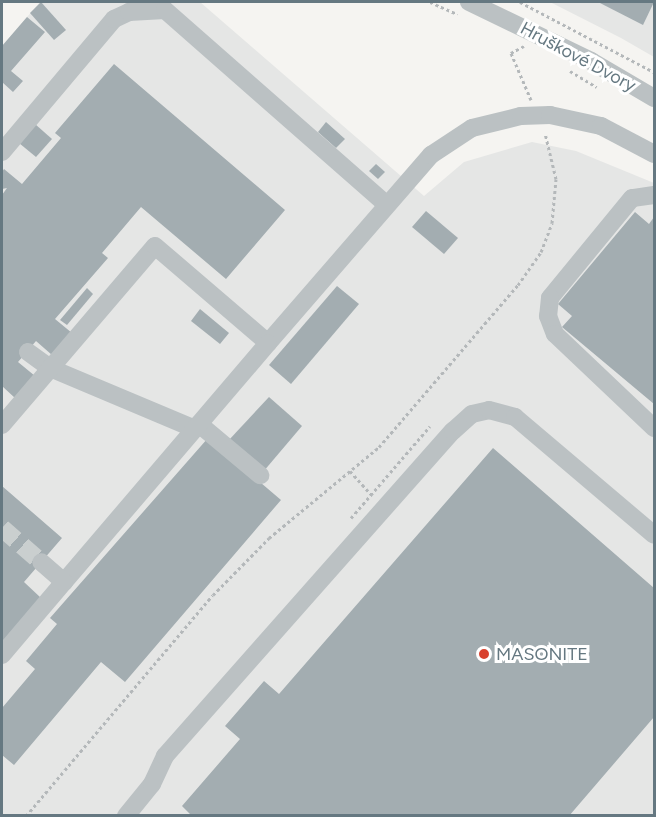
<!DOCTYPE html>
<html>
<head>
<meta charset="utf-8">
<style>
  body { margin:0 }
  #map { position:relative; width:656px; height:817px; overflow:hidden; background:#f5f4f1; font-family:Figtree,sans-serif }
  div>[style] { position:absolute }
  .built>* { inset:0; background:#e5e6e5 }
  .building>* { inset:0; background:#a3adb1 }
  .minor-tunnel>* { height:18px; margin-top:-9px; transform-origin:0; background:repeating-linear-gradient(90deg,#cacfcf 0 18px,transparent 0 27px) }
  .path>* { height:3px; margin-top:-1.5px; transform-origin:0; background:repeating-linear-gradient(90deg,#b4b8ba 0 3px,transparent 0 6px) }
  .minor>* { height:18px; margin:-9px; padding:0 9px; transform-origin:9px; border-radius:9px; background:#bbc1c3 }
  .dots>* { width:16px; height:16px; translate:-50% -50%; box-sizing:border-box; border:3px solid #fff; border-radius:50% }
  span { translate:-50% -50%; white-space:nowrap; text-align:center; line-height:1.15; -webkit-text-stroke:6px #fff; paint-order:stroke }
  .street-label { font-size:18px; color:#657881 }
  .poi-label { font-size:18px; color:#657881 }
  .left { translate:0 -50%; text-align:left }
  .frame { position:absolute; inset:0; border:3px solid #657881; pointer-events:none }
</style>
</head>
<body>
<div id="map">
  <div class="built">
    <i style="clip-path:polygon(40px 2px,200px 2px,424px 196px,464px 162px,532px 142px,576px 151px,654px 183px,654px 815px,2px 816px,2px 46px)"></i>
    <i style="clip-path:polygon(550px 2px,654px 2px,654px 57px,621px 38px)"></i>
  </div>
  <div class="building">
    <i style="clip-path:polygon(41px 2px,66px 30px,54px 40px,30px 13px)"></i>
    <i style="clip-path:polygon(598px 2px,654px 2px,643px 25px)"></i>
    <i style="clip-path:polygon(27px 17px,45px 32px,11px 71px,23px 81px,13px 92px,2px 82px,2px 46px)"></i>
    <i style="clip-path:polygon(114px 64px,285px 210px,226px 279px,141px 207px,102px 253px,108px 258px,55px 319px,72px 333px,52px 355px,36px 341px,18px 362px,35px 376px,15px 398px,2px 386px,2px 195px,7px 188px,2px 189px,2px 172px,4px 169px,22px 184px,61px 138px,55px 133px)"></i>
    <i style="clip-path:polygon(326px 122px,345px 139px,336px 148px,318px 132px)"></i>
    <i style="clip-path:polygon(35px 124px,52px 139px,36px 157px,19px 143px)"></i>
    <i style="clip-path:polygon(376px 164px,385px 172px,378px 179px,369px 171px)"></i>
    <i style="clip-path:polygon(426px 211px,458px 238px,444px 254px,412px 227px)"></i>
    <i style="clip-path:polygon(635px 212px,649px 224px,654px 217px,654px 404px,562px 327px,572px 316px,558px 304px)"></i>
    <i style="clip-path:polygon(337px 286px,359px 304px,291px 384px,269px 365px)"></i>
    <i style="clip-path:polygon(87px 288px,93px 294px,67px 325px,60px 320px)"></i>
    <i style="clip-path:polygon(200px 309px,229px 333px,220px 344px,191px 321px)"></i>
    <i style="clip-path:polygon(269px 397px,302px 426px,263px 472px,228px 441px)"></i>
    <i style="clip-path:polygon(208px 438px,281px 500px,125px 682px,101px 662px,14px 765px,2px 755px,2px 708px,35px 669px,26px 661px,57px 624px,50px 618px)"></i>
    <i style="clip-path:polygon(493px 448px,654px 588px,654px 717px,569px 816px,192px 816px,182px 806px,240px 739px,225px 726px,264px 681px,279px 694px)"></i>
    <i style="clip-path:polygon(2px 486px,62px 538px,24px 582px,41px 598px,2px 644px)"></i>
  </div>
  <div class="minor-tunnel">
    <i style="left:2px;top:528px;width:52px;rotate:41.1deg"></i>
  </div>
  <div class="path">
    <i style="left:430px;top:2px;width:30px;rotate:24deg"></i>
    <i style="left:520px;top:2px;width:151px;rotate:27.6deg"></i>
    <i style="left:524px;top:46px;width:15px;rotate:152deg"></i>
    <i style="left:511px;top:53px;width:51px;rotate:66.9deg"></i>
    <i style="left:570px;top:71px;width:31px;rotate:31deg"></i>
    <i style="left:350px;top:471px;width:31px;rotate:48deg"></i>
    <i style="left:351px;top:518px;width:121px;rotate:-49.3deg"></i>
    <i style="left:26px;top:816px;width:289px;rotate:-49.8deg"></i>
    <i style="left:213px;top:595px;width:80px;rotate:-45.5deg"></i>
    <i style="left:269px;top:538px;width:143px;rotate:-39.6deg"></i>
    <i style="left:379px;top:447px;width:213px;rotate:-49.4deg"></i>
    <i style="left:518px;top:285px;width:40px;rotate:-55.1deg"></i>
    <i style="left:541px;top:252px;width:31px;rotate:-69deg"></i>
    <i style="left:552px;top:223px;width:44px;rotate:-84.8deg"></i>
    <i style="left:556px;top:179px;width:47px;rotate:-103.4deg"></i>
  </div>
  <div class="minor">
    <i style="left:469px;top:2px;width:136px;rotate:25.8deg"></i>
    <i style="left:591px;top:61px;width:73px;rotate:30.4deg"></i>
    <i style="left:2px;top:152px;width:174px;rotate:-49.9deg"></i>
    <i style="left:114px;top:19px;width:17px;rotate:-25deg"></i>
    <i style="left:129px;top:12px;width:36px;rotate:-3deg"></i>
    <i style="left:165px;top:10px;width:294px;rotate:41.3deg"></i>
    <i style="left:654px;top:195px;width:22px;rotate:172deg"></i>
    <i style="left:632px;top:198px;width:129px;rotate:129.4deg"></i>
    <i style="left:550px;top:298px;width:18px;rotate:96deg"></i>
    <i style="left:548px;top:316px;width:19px;rotate:69deg"></i>
    <i style="left:555px;top:334px;width:137px;rotate:43.5deg"></i>
    <i style="left:28px;top:352px;width:27px;rotate:36deg"></i>
    <i style="left:50px;top:368px;width:157px;rotate:22.8deg"></i>
    <i style="left:199px;top:424px;width:80px;rotate:39.9deg"></i>
    <i style="left:2px;top:425px;width:235px;rotate:-49.5deg"></i>
    <i style="left:155px;top:246px;width:149px;rotate:40.6deg"></i>
    <i style="left:268px;top:343px;width:249px;rotate:-49.1deg"></i>
    <i style="left:431px;top:155px;width:49px;rotate:-33.4deg"></i>
    <i style="left:472px;top:128px;width:50px;rotate:-13.8deg"></i>
    <i style="left:521px;top:116px;width:29px;rotate:-2deg"></i>
    <i style="left:550px;top:115px;width:52px;rotate:12.2deg"></i>
    <i style="left:601px;top:126px;width:60px;rotate:27.8deg"></i>
    <i style="left:64px;top:582px;width:314px;rotate:-49.5deg"></i>
    <i style="left:2px;top:655px;width:96px;rotate:-49.7deg"></i>
    <i style="left:64px;top:582px;width:30px;rotate:-139deg"></i>
    <i style="left:126px;top:816px;width:41px;rotate:-50.9deg"></i>
    <i style="left:152px;top:784px;width:31px;rotate:-65deg"></i>
    <i style="left:165px;top:756px;width:434px;rotate:-48.5deg"></i>
    <i style="left:453px;top:431px;width:25px;rotate:-42deg"></i>
    <i style="left:472px;top:414px;width:17px;rotate:-13deg"></i>
    <i style="left:489px;top:410px;width:27px;rotate:15deg"></i>
    <i style="left:515px;top:417px;width:182px;rotate:40.3deg"></i>
  </div>
  <div class="dots">
    <i style="left:484px;top:654px;background:#d8412e"></i>
  </div>
  <div class="street-label">
    <span style="left:578px;top:57px;rotate:28deg">Hruškové Dvory</span>
  </div>
  <div class="poi-label">
    <span class="left" style="left:496px;top:654px">MASONITE</span>
  </div>
  <div class="frame"></div>
</div>
</body>
</html>
